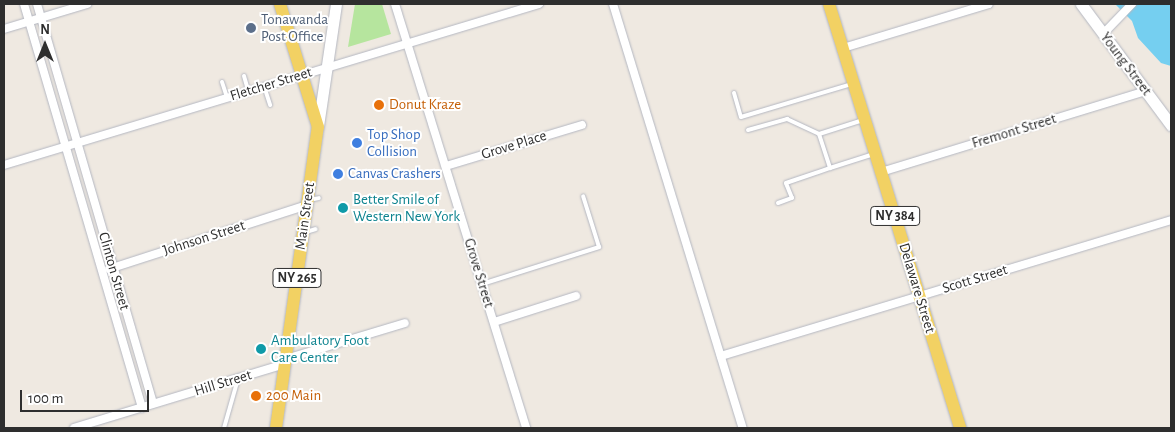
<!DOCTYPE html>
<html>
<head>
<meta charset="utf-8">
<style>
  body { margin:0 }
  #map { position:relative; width:1175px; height:432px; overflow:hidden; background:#efe9e1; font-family:"Alegreya Sans",sans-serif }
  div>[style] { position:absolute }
  .green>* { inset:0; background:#b6e59e }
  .water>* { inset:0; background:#75cff0 }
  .roads { filter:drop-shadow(0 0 1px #b4b7c1) drop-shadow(0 0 1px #b4b7c1) }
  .lane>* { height:4px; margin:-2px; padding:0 2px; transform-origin:2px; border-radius:2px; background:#fff }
  .street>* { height:8px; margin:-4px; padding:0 4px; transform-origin:4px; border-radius:4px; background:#fff }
  .secondary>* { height:11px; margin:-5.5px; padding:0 5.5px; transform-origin:5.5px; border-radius:5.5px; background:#fff }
  .primary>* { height:12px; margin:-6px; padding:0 6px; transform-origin:6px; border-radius:6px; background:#f2d163 }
  .dots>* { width:14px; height:14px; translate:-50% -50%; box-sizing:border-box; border:2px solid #fff; border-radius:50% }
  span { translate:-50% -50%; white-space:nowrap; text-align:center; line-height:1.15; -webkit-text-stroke:4px #fff; paint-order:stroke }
  .shield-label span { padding:1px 4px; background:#fff; border:1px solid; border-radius:4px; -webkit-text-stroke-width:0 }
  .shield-label { font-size:14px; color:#2e2e2e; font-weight:700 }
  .service-label { font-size:15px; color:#4e5e75 }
  .left { translate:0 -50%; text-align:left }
  .street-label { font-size:15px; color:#2e2e2e }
  .food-label { font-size:15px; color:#c56008 }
  .shop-label { font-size:15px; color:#366cbe }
  .culture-label { font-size:15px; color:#0d838f }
  .frame { position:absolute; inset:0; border:5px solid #2e2e2e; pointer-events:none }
  .north { position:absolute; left:20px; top:20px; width:50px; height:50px; -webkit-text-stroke:4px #fff; paint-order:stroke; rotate:0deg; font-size:14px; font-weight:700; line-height:20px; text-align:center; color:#2e2e2e }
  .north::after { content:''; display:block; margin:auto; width:18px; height:22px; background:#2e2e2e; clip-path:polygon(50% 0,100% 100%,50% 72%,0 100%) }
  .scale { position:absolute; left:20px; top:390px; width:129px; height:22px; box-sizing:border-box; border:2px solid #2e2e2e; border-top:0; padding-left:6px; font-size:15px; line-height:18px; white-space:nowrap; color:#2e2e2e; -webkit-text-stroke:4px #fff; paint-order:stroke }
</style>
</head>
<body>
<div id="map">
  <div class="green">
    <i style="clip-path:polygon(355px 4px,382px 4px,391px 34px,348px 47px)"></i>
  </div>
  <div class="water">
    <i style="clip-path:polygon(1115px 4px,1171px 4px,1171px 66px,1161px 63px,1138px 38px,1132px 21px)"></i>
  </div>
  <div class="roads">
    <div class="lane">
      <i style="left:244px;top:76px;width:15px;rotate:74deg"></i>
      <i style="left:222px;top:82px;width:16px;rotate:72deg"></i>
      <i style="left:264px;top:86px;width:20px;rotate:72deg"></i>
      <i style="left:734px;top:93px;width:25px;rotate:74deg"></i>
      <i style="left:741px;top:117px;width:116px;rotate:-16.6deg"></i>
      <i style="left:863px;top:120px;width:46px;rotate:162.3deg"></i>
      <i style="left:819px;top:134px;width:36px;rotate:72deg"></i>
      <i style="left:830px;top:168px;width:46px;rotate:-17.7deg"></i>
      <i style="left:748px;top:130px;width:41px;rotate:-15.8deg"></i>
      <i style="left:787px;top:119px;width:35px;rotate:25deg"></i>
      <i style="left:309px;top:200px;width:10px;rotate:-11deg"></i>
      <i style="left:778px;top:203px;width:15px;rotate:-20deg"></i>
      <i style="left:792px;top:198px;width:16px;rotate:-112deg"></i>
      <i style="left:786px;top:183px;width:46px;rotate:-18.8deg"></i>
      <i style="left:306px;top:232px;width:10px;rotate:-17deg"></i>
      <i style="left:482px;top:284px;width:123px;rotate:-17.5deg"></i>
      <i style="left:599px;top:247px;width:53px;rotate:-107.4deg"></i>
      <i style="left:224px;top:428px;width:51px;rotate:-74.1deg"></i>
    </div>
    <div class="street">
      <i style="left:24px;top:4px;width:421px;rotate:73.7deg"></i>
      <i style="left:37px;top:4px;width:416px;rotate:73.8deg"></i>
      <i style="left:395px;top:4px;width:444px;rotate:72.8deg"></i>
      <i style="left:613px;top:4px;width:443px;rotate:73deg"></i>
      <i style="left:4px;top:29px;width:87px;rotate:-16.8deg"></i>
      <i style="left:1103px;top:34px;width:42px;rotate:-46deg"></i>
      <i style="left:843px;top:48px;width:152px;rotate:-16.8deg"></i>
      <i style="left:4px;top:165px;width:559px;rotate:-16.75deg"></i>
      <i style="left:446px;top:166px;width:142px;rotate:-16.8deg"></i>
      <i style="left:881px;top:172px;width:277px;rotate:-17deg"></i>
      <i style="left:109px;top:269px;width:208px;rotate:-17.9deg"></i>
      <i style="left:494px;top:322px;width:86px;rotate:-17.6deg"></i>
      <i style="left:721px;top:356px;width:470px;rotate:-16.8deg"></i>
      <i style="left:286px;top:359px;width:124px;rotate:-16.8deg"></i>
      <i style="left:74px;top:428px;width:220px;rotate:-16.9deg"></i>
    </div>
    <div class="secondary">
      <i style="left:1081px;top:4px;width:151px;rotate:53.4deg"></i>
      <i style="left:318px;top:126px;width:123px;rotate:-81.6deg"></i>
    </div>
    <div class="primary">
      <i style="left:829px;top:4px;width:444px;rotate:72.8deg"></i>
      <i style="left:276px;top:428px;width:304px;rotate:-82.1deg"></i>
      <i style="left:318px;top:127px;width:129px;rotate:-107.2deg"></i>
    </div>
  </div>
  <div class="dots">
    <i style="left:251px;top:28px;background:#5c6f8a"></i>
    <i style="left:379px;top:105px;background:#e8710a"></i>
    <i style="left:357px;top:143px;background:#3f7fe0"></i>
    <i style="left:338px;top:174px;background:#3f7fe0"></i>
    <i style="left:343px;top:208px;background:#0f9aa8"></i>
    <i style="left:261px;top:349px;background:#0f9aa8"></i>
    <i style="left:256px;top:396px;background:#e8710a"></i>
  </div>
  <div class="shield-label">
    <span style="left:895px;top:216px">NY 384</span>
    <span style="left:297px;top:278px">NY 265</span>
  </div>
  <div class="service-label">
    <span class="left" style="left:261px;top:28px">Tonawanda<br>Post Office</span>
  </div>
  <div class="street-label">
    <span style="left:1126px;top:64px;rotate:53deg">Young Street</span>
    <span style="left:271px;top:84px;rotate:-17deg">Fletcher Street</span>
    <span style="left:1014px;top:131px;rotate:-17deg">Fremont Street</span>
    <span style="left:514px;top:145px;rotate:-17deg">Grove Place</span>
    <span style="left:305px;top:216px;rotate:-82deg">Main Street</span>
    <span style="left:204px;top:238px;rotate:-18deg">Johnson Street</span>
    <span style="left:114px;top:271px;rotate:74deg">Clinton Street</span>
    <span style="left:479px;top:273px;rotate:73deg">Grove Street</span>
    <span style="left:975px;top:279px;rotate:-17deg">Scott Street</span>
    <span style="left:917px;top:288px;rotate:73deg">Delaware Street</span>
    <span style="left:223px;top:383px;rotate:-17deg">Hill Street</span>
  </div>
  <div class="food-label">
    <span class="left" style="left:389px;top:105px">Donut Kraze</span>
    <span class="left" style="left:266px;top:396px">200 Main</span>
  </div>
  <div class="shop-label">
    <span class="left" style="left:367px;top:143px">Top Shop<br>Collision</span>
    <span class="left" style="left:348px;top:174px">Canvas Crashers</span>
  </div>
  <div class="culture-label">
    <span class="left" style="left:353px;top:208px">Better Smile of<br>Western New York</span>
    <span class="left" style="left:271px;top:349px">Ambulatory Foot<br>Care Center</span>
  </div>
  <div class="frame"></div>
  <div class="north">N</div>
  <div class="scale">100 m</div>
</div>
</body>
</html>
